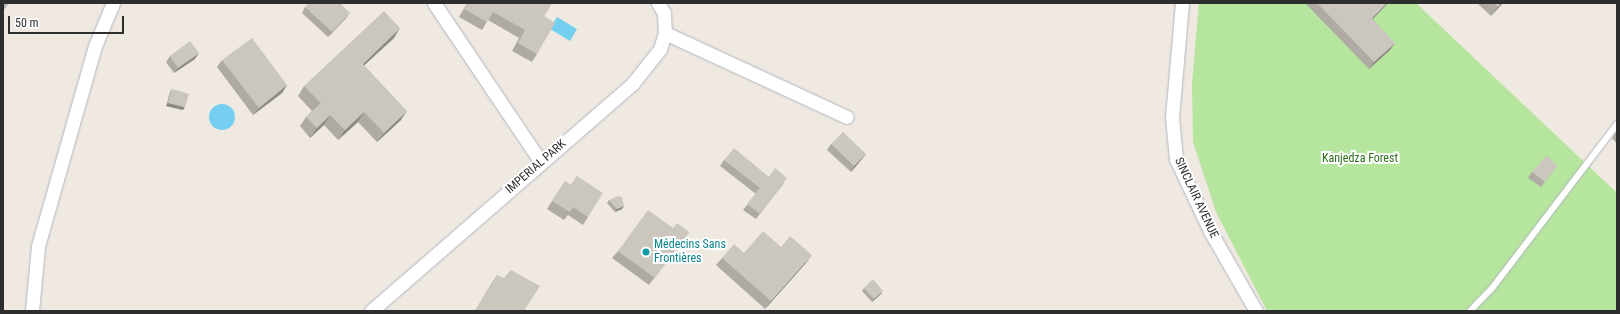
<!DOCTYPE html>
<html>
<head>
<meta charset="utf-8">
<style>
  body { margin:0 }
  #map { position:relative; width:1620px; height:314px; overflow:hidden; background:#efe9e1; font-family:"Roboto Condensed",sans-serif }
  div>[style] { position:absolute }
  .green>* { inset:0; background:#b6e59e }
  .water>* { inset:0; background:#75cff0 }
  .round { border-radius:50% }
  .roads { filter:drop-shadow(0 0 1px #b4b7c1) drop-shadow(0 0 1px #b4b7c1) }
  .lane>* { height:6px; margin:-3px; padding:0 3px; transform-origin:3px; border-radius:3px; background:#fff }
  .street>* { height:13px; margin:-6.5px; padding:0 6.5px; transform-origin:6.5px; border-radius:6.5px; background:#fff }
  .wall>* { inset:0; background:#afaba4 }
  .shaded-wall>* { inset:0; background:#8e8b86 }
  .building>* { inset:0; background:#cbc7bf }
  .dots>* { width:11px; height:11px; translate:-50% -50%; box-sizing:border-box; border:2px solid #fff; border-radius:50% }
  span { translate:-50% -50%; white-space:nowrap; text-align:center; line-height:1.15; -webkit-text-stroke:4px #fff; paint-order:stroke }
  .park-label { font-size:12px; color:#2c6e1b }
  .street-label { font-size:12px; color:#2e2e2e }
  .culture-label { font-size:12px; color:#0d838f }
  .left { translate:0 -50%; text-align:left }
  .frame { position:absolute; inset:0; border:4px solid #2e2e2e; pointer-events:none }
  .scale { position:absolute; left:8px; top:16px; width:116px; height:18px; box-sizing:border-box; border:2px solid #2e2e2e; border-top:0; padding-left:5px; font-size:12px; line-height:14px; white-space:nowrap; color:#2e2e2e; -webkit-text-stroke:3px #fff; paint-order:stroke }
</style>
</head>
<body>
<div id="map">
  <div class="green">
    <i style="clip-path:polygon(1199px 3px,1416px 3px,1617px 193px,1617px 311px,1267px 311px,1216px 212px,1193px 142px,1192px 84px)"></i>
  </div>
  <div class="water">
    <i style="clip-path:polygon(557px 17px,577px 29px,570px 41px,550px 29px)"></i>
    <i class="round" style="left:209px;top:104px;width:26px;height:26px"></i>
  </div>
  <div class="roads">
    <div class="lane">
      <i style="left:1470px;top:311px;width:33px;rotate:-46deg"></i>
      <i style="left:1493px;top:287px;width:205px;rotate:-52.7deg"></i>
    </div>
    <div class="street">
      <i style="left:434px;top:3px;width:192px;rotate:56.1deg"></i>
      <i style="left:1182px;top:3px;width:114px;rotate:95deg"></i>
      <i style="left:1172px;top:117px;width:42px;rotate:84.6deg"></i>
      <i style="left:1176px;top:159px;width:80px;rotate:64.7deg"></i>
      <i style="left:1210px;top:231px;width:92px;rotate:60.1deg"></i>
      <i style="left:665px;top:33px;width:200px;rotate:24.8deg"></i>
      <i style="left:32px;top:311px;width:65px;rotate:-84.7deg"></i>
      <i style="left:38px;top:246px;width:208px;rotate:-74.1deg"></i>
      <i style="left:95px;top:46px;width:47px;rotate:-67.3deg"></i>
      <i style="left:371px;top:311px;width:347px;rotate:-41deg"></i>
      <i style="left:633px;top:83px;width:43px;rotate:-51.5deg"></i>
      <i style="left:660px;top:49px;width:17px;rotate:-73deg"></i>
      <i style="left:665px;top:33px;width:20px;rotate:-93deg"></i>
      <i style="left:664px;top:13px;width:12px;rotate:-121deg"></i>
    </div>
  </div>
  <div class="wall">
    <i style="clip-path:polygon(3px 3px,9px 3px,3px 11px)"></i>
    <i style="clip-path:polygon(467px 3px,552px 3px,544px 16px,537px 54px,532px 62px,512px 51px,519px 38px,488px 20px,482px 30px,459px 17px)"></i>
    <i style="clip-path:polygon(1305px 3px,1388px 3px,1373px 19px,1390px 50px,1369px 69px)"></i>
    <i style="clip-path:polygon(1477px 3px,1503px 3px,1491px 16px)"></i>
    <i style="clip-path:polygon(305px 7px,346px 18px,328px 37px,302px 13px)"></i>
    <i style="clip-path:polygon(394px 38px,364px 65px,401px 120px,377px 142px,358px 122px,338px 140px,324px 125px,310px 138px,300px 126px,306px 117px,312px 111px,298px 96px,304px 86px)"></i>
    <i style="clip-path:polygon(170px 56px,195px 59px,174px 73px,166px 62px)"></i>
    <i style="clip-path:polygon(222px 60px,287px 85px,282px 93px,253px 115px,217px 67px)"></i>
    <i style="clip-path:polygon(172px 89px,183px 110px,166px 106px,170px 92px)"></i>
    <i style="clip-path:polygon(1617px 131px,1617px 144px,1612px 138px)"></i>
    <i style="clip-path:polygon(831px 144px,866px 154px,862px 159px,851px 172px,827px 150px)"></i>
    <i style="clip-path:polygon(724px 160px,769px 177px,784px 183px,756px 219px,743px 210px,756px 194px,720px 166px)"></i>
    <i style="clip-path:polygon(1557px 166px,1541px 187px,1528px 178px,1532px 172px)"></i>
    <i style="clip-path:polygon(577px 176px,588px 217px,583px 225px,568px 215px,564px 220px,547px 209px,565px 181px,571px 185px)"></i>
    <i style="clip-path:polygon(609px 200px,624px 206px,622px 209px,615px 212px,607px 203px)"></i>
    <i style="clip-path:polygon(673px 228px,689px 232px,649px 285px,612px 258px,618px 251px)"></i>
    <i style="clip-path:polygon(781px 247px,806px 263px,765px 309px,716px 265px,722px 258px,744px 253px)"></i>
    <i style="clip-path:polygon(497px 275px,524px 311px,475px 311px,491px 284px)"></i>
    <i style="clip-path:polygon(864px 288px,881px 294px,872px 302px,862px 291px)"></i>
  </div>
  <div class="shaded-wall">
    <i style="clip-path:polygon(1387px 3px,1388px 3px,1367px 25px,1372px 18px)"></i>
    <i style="clip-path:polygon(1501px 3px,1503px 3px,1491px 16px,1498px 7px)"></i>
    <i style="clip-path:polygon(350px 13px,346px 18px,328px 37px,332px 32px)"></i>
    <i style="clip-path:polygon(400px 28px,394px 38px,356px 73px,363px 64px)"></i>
    <i style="clip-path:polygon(1395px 43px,1390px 50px,1369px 69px,1374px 62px)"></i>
    <i style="clip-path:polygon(199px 53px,195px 59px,174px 73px,178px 68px)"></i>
    <i style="clip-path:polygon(287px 85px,282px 93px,253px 115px,259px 108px)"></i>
    <i style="clip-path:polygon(168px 103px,185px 107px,183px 110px,166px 106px)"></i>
    <i style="clip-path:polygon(407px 111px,401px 120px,377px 142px,384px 133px)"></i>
    <i style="clip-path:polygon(364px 112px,358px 122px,338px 140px,345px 130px)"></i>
    <i style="clip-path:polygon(330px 115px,324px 125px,310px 138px,317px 128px)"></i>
    <i style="clip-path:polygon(866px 154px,862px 159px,851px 172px,854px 166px)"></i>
    <i style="clip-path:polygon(624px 206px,622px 209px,615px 212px,617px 209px)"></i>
    <i style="clip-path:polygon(812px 255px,806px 263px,765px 309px,771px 301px)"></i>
    <i style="clip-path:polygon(883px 291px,881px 294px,872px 302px,874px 299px)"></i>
  </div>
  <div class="building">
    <i style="clip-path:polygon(3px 3px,9px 3px,6px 6px)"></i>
    <i style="clip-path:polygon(309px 3px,340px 3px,350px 13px,332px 32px,305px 7px)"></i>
    <i style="clip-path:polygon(468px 3px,552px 3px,544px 16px,555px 23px,537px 54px,518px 43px,525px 30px,493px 12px,487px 22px,464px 9px)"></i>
    <i style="clip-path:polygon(1317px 3px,1387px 3px,1372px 18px,1395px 43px,1374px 62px)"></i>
    <i style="clip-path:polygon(1493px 3px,1501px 3px,1498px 7px)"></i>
    <i style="clip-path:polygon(384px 11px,400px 28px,363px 64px,407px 111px,384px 133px,364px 112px,345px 130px,330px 115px,317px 128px,306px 117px,321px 103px,304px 86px)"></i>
    <i style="clip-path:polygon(252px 38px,287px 85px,259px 108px,222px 60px)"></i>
    <i style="clip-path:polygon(190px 41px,199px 53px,178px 68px,170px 56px)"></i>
    <i style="clip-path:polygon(172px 89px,189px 94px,185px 107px,168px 103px)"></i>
    <i style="clip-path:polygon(843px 132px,866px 154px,854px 166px,831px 144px)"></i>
    <i style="clip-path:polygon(734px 148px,769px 177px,775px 168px,787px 178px,760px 214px,747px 204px,760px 188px,724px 160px)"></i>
    <i style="clip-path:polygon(1547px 155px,1557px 166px,1545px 182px,1532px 172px)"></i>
    <i style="clip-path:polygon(577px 176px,603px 193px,588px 217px,573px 207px,570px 212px,552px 201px,565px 181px,571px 185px)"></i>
    <i style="clip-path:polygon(618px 196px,622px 197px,624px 206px,617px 209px,609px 200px)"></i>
    <i style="clip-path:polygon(648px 210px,673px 228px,677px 223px,689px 232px,655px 278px,618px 251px)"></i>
    <i style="clip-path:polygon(763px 231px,781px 247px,790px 236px,812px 255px,771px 301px,722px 258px,734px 244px,744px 253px)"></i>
    <i style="clip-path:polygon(511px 270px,540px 286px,524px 311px,475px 311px,497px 275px,504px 278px)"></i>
    <i style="clip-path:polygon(873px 279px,883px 291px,874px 299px,864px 288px)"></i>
  </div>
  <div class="dots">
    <i style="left:646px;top:252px;background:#0f9aa8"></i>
  </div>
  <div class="park-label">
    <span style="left:1360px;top:159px">Kanjedza Forest</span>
  </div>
  <div class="street-label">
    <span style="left:536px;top:167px;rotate:-41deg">IMPERIAL PARK</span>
    <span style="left:1196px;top:198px;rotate:65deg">SINCLAIR AVENUE</span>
  </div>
  <div class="culture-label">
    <span class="left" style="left:654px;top:252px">Médecins Sans<br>Frontières</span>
  </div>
  <div class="frame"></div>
  <div class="scale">50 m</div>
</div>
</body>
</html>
